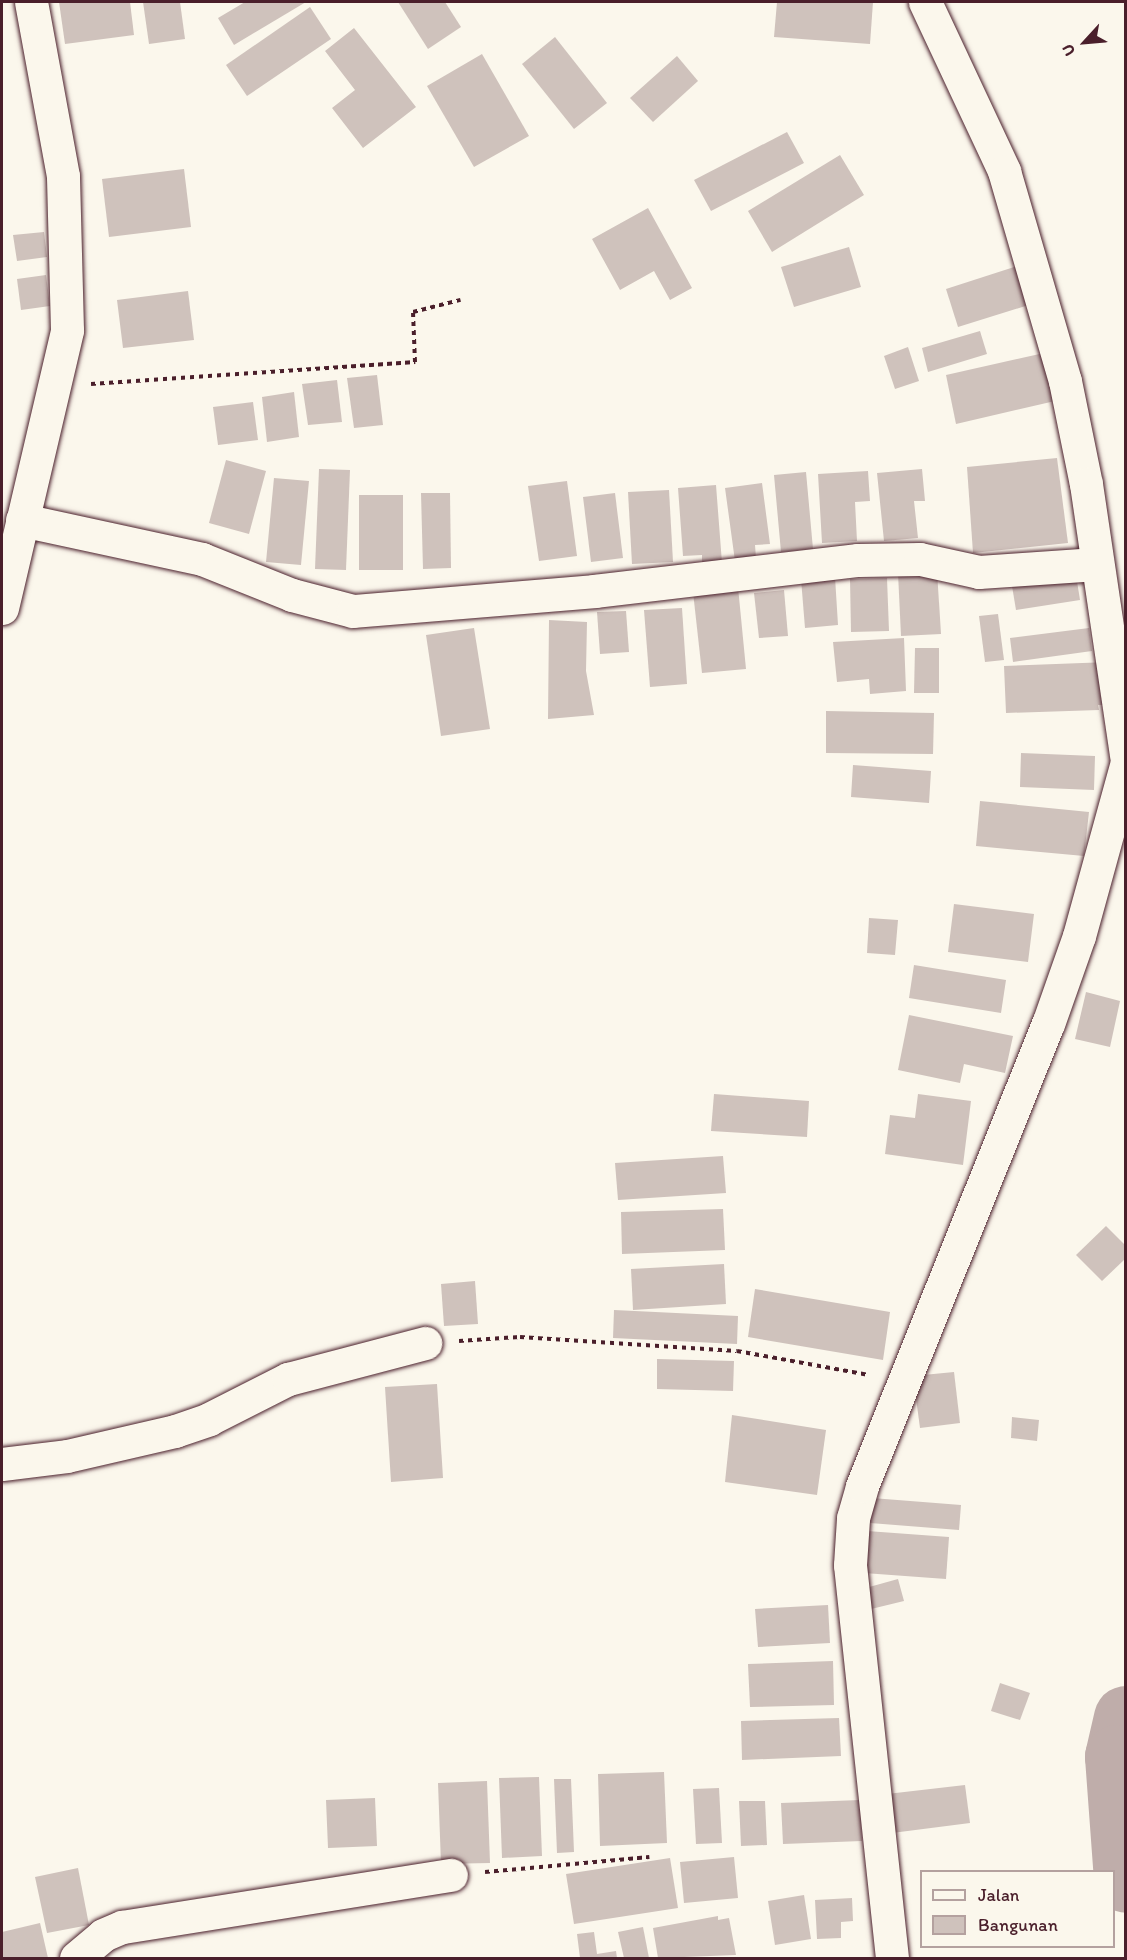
<!DOCTYPE html>
<html>
<head>
<meta charset="utf-8">
<style>
  body { margin:0 }
  #map { position:relative; width:1127px; height:1960px; overflow:hidden; background:#fbf7ec; font-family:Itim,sans-serif }
  div>[style] { position:absolute }
  .river>* { height:64px; margin:-32px; padding:0 32px; transform-origin:32px; border-radius:32px; background:#bfadaa }
  .building>* { inset:0; background:#cfc2bc }
  .path>* { height:4px; margin-top:-2px; transform-origin:0; background:repeating-linear-gradient(90deg,#4a1f2b 0 4.5px,transparent 0 9px) }
  .roads { filter:drop-shadow(0 0 2px #4a1f2b) drop-shadow(0 0 2px #4a1f2b) }
  .street>* { height:33px; margin:-16.5px; padding:0 16.5px; transform-origin:16.5px; border-radius:16.5px; background:#fbf7ec }
  span { translate:-50% -50%; white-space:nowrap; text-align:center; line-height:1.15; -webkit-text-stroke:4.5px #fbf7ec; paint-order:stroke }
  .frame { position:absolute; inset:0; border:3px solid #4a1f2b; pointer-events:none }
  .legend { position:absolute; left:920px; top:1870px; width:195px; height:78px; box-sizing:border-box; background:#fbf7ec; border:2px solid #b4a19f; margin:0; padding:8px 10px; list-style:none; font-size:18px; color:#4a1f2b }
  .legend li { display:flex; align-items:center; gap:12px; height:30px }
  .legend b { width:30px; border:2px solid #b4a19f }
  .north { position:absolute; left:1055px; top:12px; width:60px; height:60px; -webkit-text-stroke:4px #fbf7ec; paint-order:stroke; rotate:244deg; font-size:16px; font-weight:700; line-height:24px; text-align:center; color:#4a1f2b }
  .north::after { content:''; display:block; margin:auto; width:21px; height:27px; background:#4a1f2b; clip-path:polygon(50% 0,100% 100%,50% 72%,0 100%) }
</style>
</head>
<body>
<div id="map">
  <div class="river">
    <i style="left:1126px;top:1718px;width:40px;rotate:103deg"></i>
    <i style="left:1117px;top:1757px;width:124px;rotate:85.8deg"></i>
  </div>
  <div class="building">
    <i style="clip-path:polygon(59px 2px,130px 2px,134px 35px,65px 44px)"></i>
    <i style="clip-path:polygon(143px 2px,180px 2px,185px 39px,149px 44px)"></i>
    <i style="clip-path:polygon(245px 2px,306px 2px,234px 45px,218px 18px)"></i>
    <i style="clip-path:polygon(398px 2px,445px 2px,461px 27px,428px 49px)"></i>
    <i style="clip-path:polygon(777px 2px,873px 2px,870px 44px,774px 37px)"></i>
    <i style="clip-path:polygon(310px 7px,331px 39px,247px 96px,226px 65px)"></i>
    <i style="clip-path:polygon(354px 28px,416px 107px,363px 148px,332px 108px,355px 90px,325px 51px)"></i>
    <i style="clip-path:polygon(555px 37px,607px 103px,574px 129px,522px 64px)"></i>
    <i style="clip-path:polygon(482px 54px,529px 136px,474px 167px,427px 86px)"></i>
    <i style="clip-path:polygon(677px 56px,698px 81px,653px 122px,630px 98px)"></i>
    <i style="clip-path:polygon(787px 132px,804px 163px,711px 211px,694px 180px)"></i>
    <i style="clip-path:polygon(840px 155px,864px 195px,772px 252px,748px 211px)"></i>
    <i style="clip-path:polygon(184px 169px,191px 227px,109px 237px,102px 179px)"></i>
    <i style="clip-path:polygon(648px 208px,692px 288px,670px 300px,654px 271px,620px 290px,592px 239px)"></i>
    <i style="clip-path:polygon(44px 232px,47px 257px,17px 261px,13px 235px)"></i>
    <i style="clip-path:polygon(849px 247px,861px 287px,794px 307px,781px 267px)"></i>
    <i style="clip-path:polygon(1020px 265px,1032px 304px,958px 327px,946px 289px)"></i>
    <i style="clip-path:polygon(46px 275px,50px 306px,21px 310px,17px 279px)"></i>
    <i style="clip-path:polygon(188px 291px,194px 340px,123px 348px,117px 300px)"></i>
    <i style="clip-path:polygon(980px 331px,987px 354px,928px 372px,922px 348px)"></i>
    <i style="clip-path:polygon(908px 347px,919px 381px,895px 389px,884px 356px)"></i>
    <i style="clip-path:polygon(1044px 353px,1055px 401px,956px 424px,946px 375px)"></i>
    <i style="clip-path:polygon(377px 375px,383px 425px,354px 428px,347px 378px)"></i>
    <i style="clip-path:polygon(337px 380px,342px 422px,308px 425px,302px 384px)"></i>
    <i style="clip-path:polygon(294px 392px,299px 437px,267px 442px,262px 397px)"></i>
    <i style="clip-path:polygon(253px 402px,258px 440px,218px 445px,213px 407px)"></i>
    <i style="clip-path:polygon(1057px 458px,1068px 543px,973px 553px,967px 467px)"></i>
    <i style="clip-path:polygon(226px 460px,266px 471px,249px 534px,209px 523px)"></i>
    <i style="clip-path:polygon(319px 469px,350px 470px,346px 570px,315px 569px)"></i>
    <i style="clip-path:polygon(922px 469px,925px 501px,914px 501px,918px 538px,884px 541px,877px 473px)"></i>
    <i style="clip-path:polygon(868px 471px,870px 501px,855px 502px,857px 541px,822px 543px,818px 474px)"></i>
    <i style="clip-path:polygon(806px 472px,813px 549px,781px 552px,774px 475px)"></i>
    <i style="clip-path:polygon(274px 478px,309px 481px,301px 565px,266px 562px)"></i>
    <i style="clip-path:polygon(567px 481px,577px 556px,539px 561px,528px 486px)"></i>
    <i style="clip-path:polygon(762px 483px,770px 544px,755px 545px,756px 558px,735px 561px,725px 488px)"></i>
    <i style="clip-path:polygon(716px 485px,722px 563px,702px 564px,702px 555px,683px 556px,678px 488px)"></i>
    <i style="clip-path:polygon(669px 490px,673px 562px,632px 564px,628px 492px)"></i>
    <i style="clip-path:polygon(421px 493px,450px 493px,451px 568px,423px 569px)"></i>
    <i style="clip-path:polygon(615px 493px,623px 558px,591px 562px,583px 497px)"></i>
    <i style="clip-path:polygon(359px 495px,403px 495px,403px 570px,359px 570px)"></i>
    <i style="clip-path:polygon(937px 571px,941px 634px,901px 636px,898px 573px)"></i>
    <i style="clip-path:polygon(1076px 575px,1080px 600px,1016px 610px,1012px 586px)"></i>
    <i style="clip-path:polygon(835px 577px,838px 625px,805px 628px,801px 579px)"></i>
    <i style="clip-path:polygon(887px 578px,889px 631px,851px 632px,850px 579px)"></i>
    <i style="clip-path:polygon(738px 587px,746px 669px,702px 673px,693px 592px)"></i>
    <i style="clip-path:polygon(784px 590px,788px 636px,759px 638px,754px 593px)"></i>
    <i style="clip-path:polygon(682px 608px,687px 684px,650px 687px,644px 610px)"></i>
    <i style="clip-path:polygon(626px 611px,629px 652px,600px 654px,597px 612px)"></i>
    <i style="clip-path:polygon(998px 614px,1004px 660px,985px 662px,979px 616px)"></i>
    <i style="clip-path:polygon(549px 620px,587px 622px,586px 671px,594px 715px,548px 719px)"></i>
    <i style="clip-path:polygon(474px 628px,490px 729px,441px 736px,426px 635px)"></i>
    <i style="clip-path:polygon(1089px 628px,1092px 651px,1013px 662px,1010px 638px)"></i>
    <i style="clip-path:polygon(904px 638px,906px 691px,870px 694px,869px 679px,837px 682px,833px 642px)"></i>
    <i style="clip-path:polygon(915px 648px,939px 648px,939px 693px,914px 693px)"></i>
    <i style="clip-path:polygon(1109px 662px,1111px 705px,1098px 705px,1099px 710px,1006px 713px,1004px 666px)"></i>
    <i style="clip-path:polygon(826px 711px,934px 713px,933px 754px,826px 753px)"></i>
    <i style="clip-path:polygon(1021px 753px,1095px 756px,1094px 790px,1020px 787px)"></i>
    <i style="clip-path:polygon(853px 765px,931px 771px,929px 803px,851px 797px)"></i>
    <i style="clip-path:polygon(980px 801px,1089px 812px,1084px 856px,976px 846px)"></i>
    <i style="clip-path:polygon(954px 904px,1034px 914px,1028px 962px,948px 952px)"></i>
    <i style="clip-path:polygon(869px 918px,898px 920px,895px 955px,867px 953px)"></i>
    <i style="clip-path:polygon(914px 965px,1006px 980px,1001px 1013px,909px 998px)"></i>
    <i style="clip-path:polygon(1086px 992px,1120px 1001px,1110px 1047px,1075px 1039px)"></i>
    <i style="clip-path:polygon(909px 1015px,1013px 1036px,1005px 1073px,964px 1064px,960px 1083px,898px 1070px)"></i>
    <i style="clip-path:polygon(714px 1094px,809px 1101px,807px 1137px,711px 1131px)"></i>
    <i style="clip-path:polygon(918px 1094px,971px 1101px,963px 1165px,885px 1154px,890px 1115px,915px 1118px)"></i>
    <i style="clip-path:polygon(723px 1156px,726px 1193px,618px 1200px,615px 1163px)"></i>
    <i style="clip-path:polygon(723px 1209px,725px 1250px,622px 1254px,621px 1212px)"></i>
    <i style="clip-path:polygon(1106px 1226px,1125px 1245px,1125px 1259px,1102px 1281px,1076px 1255px)"></i>
    <i style="clip-path:polygon(724px 1264px,726px 1304px,633px 1310px,631px 1269px)"></i>
    <i style="clip-path:polygon(475px 1281px,478px 1324px,444px 1326px,441px 1284px)"></i>
    <i style="clip-path:polygon(755px 1289px,890px 1312px,883px 1360px,748px 1337px)"></i>
    <i style="clip-path:polygon(614px 1310px,738px 1316px,737px 1344px,613px 1338px)"></i>
    <i style="clip-path:polygon(657px 1359px,734px 1361px,733px 1391px,657px 1389px)"></i>
    <i style="clip-path:polygon(954px 1372px,960px 1423px,920px 1428px,913px 1376px)"></i>
    <i style="clip-path:polygon(437px 1384px,443px 1478px,391px 1482px,385px 1387px)"></i>
    <i style="clip-path:polygon(732px 1415px,826px 1430px,817px 1495px,725px 1482px)"></i>
    <i style="clip-path:polygon(1012px 1417px,1039px 1420px,1037px 1441px,1011px 1438px)"></i>
    <i style="clip-path:polygon(872px 1498px,961px 1505px,959px 1530px,870px 1523px)"></i>
    <i style="clip-path:polygon(867px 1531px,949px 1537px,946px 1579px,864px 1573px)"></i>
    <i style="clip-path:polygon(898px 1579px,904px 1601px,867px 1610px,862px 1589px)"></i>
    <i style="clip-path:polygon(828px 1605px,830px 1643px,758px 1647px,755px 1609px)"></i>
    <i style="clip-path:polygon(833px 1661px,834px 1705px,750px 1707px,748px 1664px)"></i>
    <i style="clip-path:polygon(1000px 1683px,1030px 1693px,1020px 1720px,991px 1711px)"></i>
    <i style="clip-path:polygon(839px 1718px,841px 1756px,742px 1760px,741px 1721px)"></i>
    <i style="clip-path:polygon(664px 1772px,667px 1843px,600px 1846px,598px 1774px)"></i>
    <i style="clip-path:polygon(539px 1777px,542px 1856px,502px 1858px,499px 1778px)"></i>
    <i style="clip-path:polygon(554px 1779px,571px 1779px,574px 1852px,557px 1853px)"></i>
    <i style="clip-path:polygon(487px 1781px,490px 1863px,441px 1864px,438px 1783px)"></i>
    <i style="clip-path:polygon(965px 1785px,970px 1823px,892px 1833px,887px 1794px)"></i>
    <i style="clip-path:polygon(719px 1788px,722px 1843px,696px 1844px,693px 1789px)"></i>
    <i style="clip-path:polygon(375px 1798px,377px 1846px,328px 1848px,326px 1800px)"></i>
    <i style="clip-path:polygon(860px 1800px,862px 1841px,783px 1844px,781px 1803px)"></i>
    <i style="clip-path:polygon(739px 1801px,765px 1801px,767px 1845px,741px 1846px)"></i>
    <i style="clip-path:polygon(734px 1857px,738px 1898px,684px 1903px,680px 1862px)"></i>
    <i style="clip-path:polygon(670px 1858px,678px 1908px,574px 1924px,566px 1874px)"></i>
    <i style="clip-path:polygon(78px 1868px,89px 1925px,47px 1933px,35px 1877px)"></i>
    <i style="clip-path:polygon(804px 1895px,811px 1939px,775px 1945px,768px 1901px)"></i>
    <i style="clip-path:polygon(852px 1898px,853px 1921px,841px 1922px,841px 1938px,817px 1939px,815px 1900px)"></i>
    <i style="clip-path:polygon(718px 1916px,718px 1920px,729px 1918px,736px 1955px,658px 1958px,653px 1928px)"></i>
    <i style="clip-path:polygon(40px 1923px,48px 1958px,2px 1958px,2px 1932px)"></i>
    <i style="clip-path:polygon(643px 1927px,649px 1958px,624px 1958px,618px 1932px)"></i>
    <i style="clip-path:polygon(594px 1932px,597px 1954px,616px 1951px,617px 1958px,580px 1958px,577px 1934px)"></i>
  </div>
  <div class="path">
    <i style="left:91px;top:384px;width:325px;rotate:-3.9deg"></i>
    <i style="left:415px;top:362px;width:50px;rotate:-92.3deg"></i>
    <i style="left:413px;top:312px;width:49px;rotate:-14.3deg"></i>
    <i style="left:459px;top:1341px;width:61px;rotate:-3.8deg"></i>
    <i style="left:520px;top:1337px;width:217px;rotate:3.7deg"></i>
    <i style="left:737px;top:1351px;width:134px;rotate:10.3deg"></i>
    <i style="left:485px;top:1872px;width:165px;rotate:-5.2deg"></i>
  </div>
  <div class="roads">
    <div class="street">
      <i style="left:925px;top:2px;width:187px;rotate:64.9deg"></i>
      <i style="left:1004px;top:171px;width:219px;rotate:73.8deg"></i>
      <i style="left:1065px;top:381px;width:105px;rotate:78.5deg"></i>
      <i style="left:1086px;top:484px;width:275px;rotate:81.6deg"></i>
      <i style="left:22px;top:520px;width:184px;rotate:12.2deg"></i>
      <i style="left:202px;top:559px;width:97px;rotate:21.8deg"></i>
      <i style="left:292px;top:595px;width:63px;rotate:14.7deg"></i>
      <i style="left:353px;top:611px;width:242px;rotate:-4.7deg"></i>
      <i style="left:594px;top:591px;width:266px;rotate:-6.7deg"></i>
      <i style="left:858px;top:560px;width:62px;rotate:-0.9deg"></i>
      <i style="left:920px;top:559px;width:60px;rotate:12.4deg"></i>
      <i style="left:979px;top:572px;width:118px;rotate:-3.9deg"></i>
      <i style="left:2px;top:608px;width:285px;rotate:-76.8deg"></i>
      <i style="left:67px;top:330px;width:154px;rotate:-91.5deg"></i>
      <i style="left:63px;top:176px;width:177px;rotate:-100.4deg"></i>
      <i style="left:2px;top:1464px;width:65px;rotate:-7deg"></i>
      <i style="left:67px;top:1456px;width:111px;rotate:-13deg"></i>
      <i style="left:175px;top:1431px;width:36px;rotate:-19deg"></i>
      <i style="left:209px;top:1419px;width:89px;rotate:-26.9deg"></i>
      <i style="left:288px;top:1379px;width:142px;rotate:-14.7deg"></i>
      <i style="left:76px;top:1958px;width:35px;rotate:-40deg"></i>
      <i style="left:103px;top:1935px;width:21px;rotate:-23deg"></i>
      <i style="left:122px;top:1927px;width:333px;rotate:-9deg"></i>
      <i style="left:892px;top:1958px;width:395px;rotate:-96.1deg"></i>
      <i style="left:850px;top:1565px;width:47px;rotate:-86.3deg"></i>
      <i style="left:853px;top:1518px;width:33px;rotate:-74deg"></i>
      <i style="left:862px;top:1486px;width:498px;rotate:-68.1deg"></i>
      <i style="left:1048px;top:1024px;width:93px;rotate:-70.6deg"></i>
      <i style="left:1079px;top:936px;width:177px;rotate:-74.6deg"></i>
    </div>
  </div>
  <div class="frame"></div>
  <ul class="legend">
  <li><b style="height:8px;background:#fbf7ec"></b>Jalan</li>
  <li><b style="height:16px;background:#cfc2bc"></b>Bangunan</li>
  </ul>
  <div class="north">U</div>
</div>
</body>
</html>
